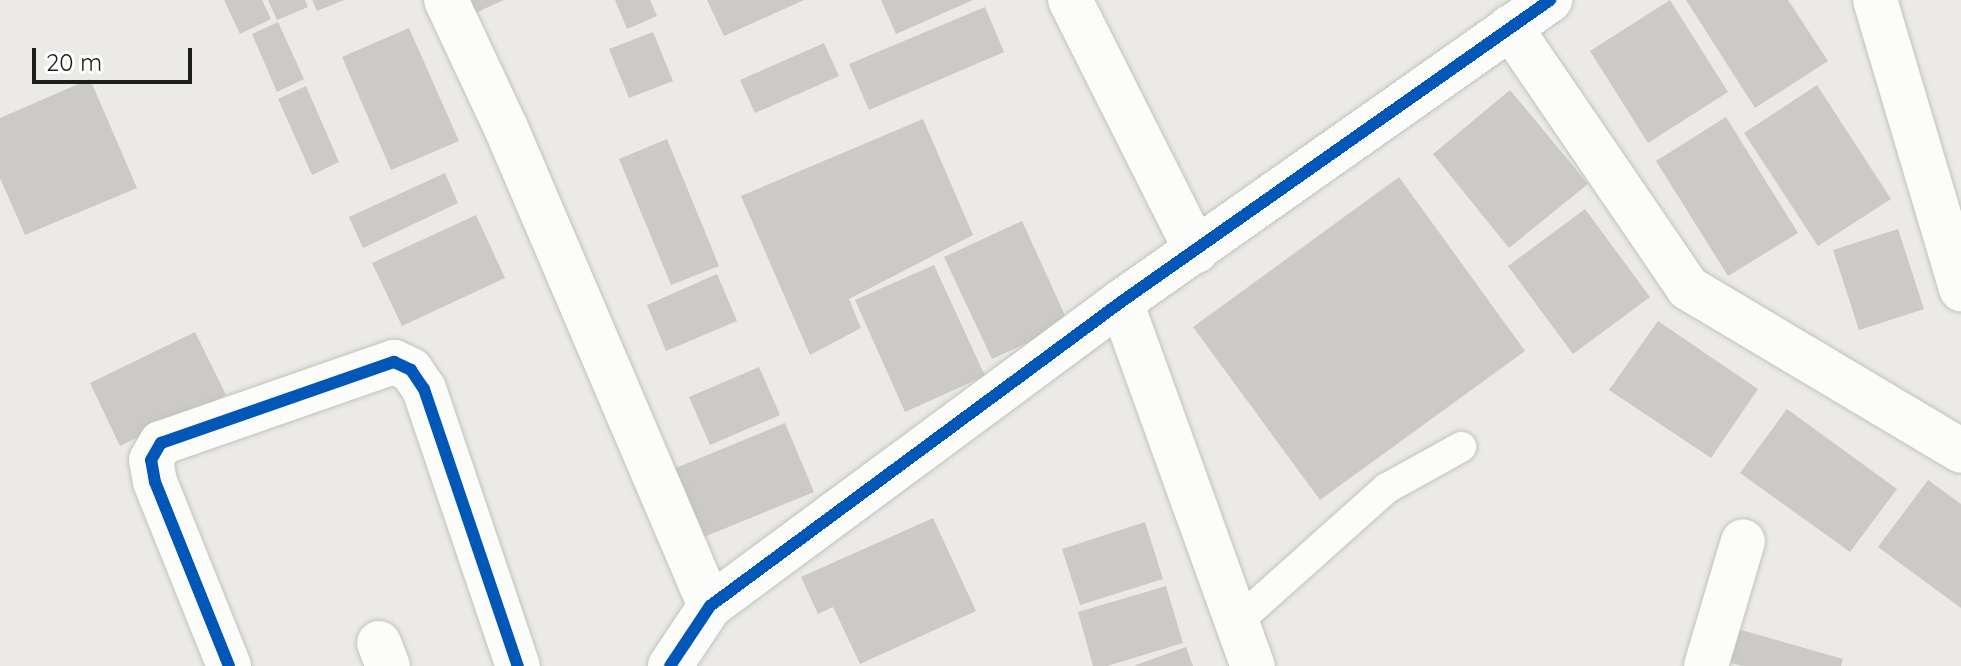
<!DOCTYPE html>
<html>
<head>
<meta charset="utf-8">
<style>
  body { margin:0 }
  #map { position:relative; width:1961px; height:666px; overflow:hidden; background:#ebeae6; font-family:Quicksand,sans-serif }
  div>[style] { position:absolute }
  .building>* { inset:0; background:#cccac7 }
  .roads { filter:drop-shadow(0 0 2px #c2c2c0) drop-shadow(0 0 2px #c2c2c0) }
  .service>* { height:30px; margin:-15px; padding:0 15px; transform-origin:15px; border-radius:15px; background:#fcfcfb }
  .minor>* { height:44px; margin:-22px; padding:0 22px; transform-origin:22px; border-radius:22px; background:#fcfcfb }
  .tertiary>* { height:44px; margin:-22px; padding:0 22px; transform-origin:22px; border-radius:22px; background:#fcfcfb }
  .cycleway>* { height:12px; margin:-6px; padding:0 6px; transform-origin:6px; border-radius:6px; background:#0057b8 }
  span { translate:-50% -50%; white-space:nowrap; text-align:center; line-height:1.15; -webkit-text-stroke:7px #fff; paint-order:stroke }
  .scale { position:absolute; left:32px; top:48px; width:160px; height:36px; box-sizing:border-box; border:4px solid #1d1d1d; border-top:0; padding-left:10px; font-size:24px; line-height:28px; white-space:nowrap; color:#1d1d1d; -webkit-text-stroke:6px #fff; paint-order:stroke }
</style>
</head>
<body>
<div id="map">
  <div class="building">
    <i style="clip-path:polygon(224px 0,262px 0,271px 19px,240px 34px)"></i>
    <i style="clip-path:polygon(268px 0,305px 0,308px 7px,277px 20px)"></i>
    <i style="clip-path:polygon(312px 0,344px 0,317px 11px)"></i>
    <i style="clip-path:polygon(467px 0,504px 0,473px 14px)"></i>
    <i style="clip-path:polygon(615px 0,650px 0,657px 16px,627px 29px)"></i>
    <i style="clip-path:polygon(707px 0,804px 0,724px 36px)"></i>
    <i style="clip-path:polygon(881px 0,973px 0,896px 34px)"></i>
    <i style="clip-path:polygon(1670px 0,1728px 92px,1648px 143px,1590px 51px)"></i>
    <i style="clip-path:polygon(1686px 0,1788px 0,1828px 61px,1755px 108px)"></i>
    <i style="clip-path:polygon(985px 7px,1004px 52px,869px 110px,849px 64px)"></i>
    <i style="clip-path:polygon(278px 22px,304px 79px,277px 92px,252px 34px)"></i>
    <i style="clip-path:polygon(409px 28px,459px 141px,391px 170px,342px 57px)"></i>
    <i style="clip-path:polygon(653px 32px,673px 81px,629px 98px,609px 49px)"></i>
    <i style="clip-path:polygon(824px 43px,839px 76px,755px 113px,740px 80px)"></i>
    <i style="clip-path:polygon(90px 79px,137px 188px,25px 235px,0 178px,0 118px)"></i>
    <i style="clip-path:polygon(1817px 85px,1891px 199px,1818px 246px,1744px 133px)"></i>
    <i style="clip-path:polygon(306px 86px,339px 162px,312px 175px,278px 99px)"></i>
    <i style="clip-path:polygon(1510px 90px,1588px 184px,1509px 248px,1433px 154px)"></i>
    <i style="clip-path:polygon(1726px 117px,1798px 233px,1728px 276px,1656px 161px)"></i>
    <i style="clip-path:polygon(923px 119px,973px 235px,849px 299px,861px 328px,810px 355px,741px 196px)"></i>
    <i style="clip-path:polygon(667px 139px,719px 266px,671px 285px,619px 159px)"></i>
    <i style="clip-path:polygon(445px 173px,458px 203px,363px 248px,349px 217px)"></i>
    <i style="clip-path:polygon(1399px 177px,1525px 351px,1320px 500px,1193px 327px)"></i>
    <i style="clip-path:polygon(1585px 209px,1650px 297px,1573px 354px,1508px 266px)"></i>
    <i style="clip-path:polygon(476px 215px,505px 278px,402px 326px,372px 263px)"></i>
    <i style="clip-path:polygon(1022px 221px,1069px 324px,992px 359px,944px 257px)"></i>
    <i style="clip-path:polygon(1898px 229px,1924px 309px,1859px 330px,1833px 250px)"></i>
    <i style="clip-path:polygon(934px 265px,985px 376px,905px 412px,855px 300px)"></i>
    <i style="clip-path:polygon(717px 274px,737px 321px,666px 351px,647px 305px)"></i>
    <i style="clip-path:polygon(1658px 321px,1758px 389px,1711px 458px,1609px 390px)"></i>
    <i style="clip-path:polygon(195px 332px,226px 395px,120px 446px,90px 383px)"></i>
    <i style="clip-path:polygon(759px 367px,780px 415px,710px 445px,689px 397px)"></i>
    <i style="clip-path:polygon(1787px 409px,1897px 489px,1850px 552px,1740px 473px)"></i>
    <i style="clip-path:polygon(785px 423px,814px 492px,699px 539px,671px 470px)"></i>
    <i style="clip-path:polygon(1928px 480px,1961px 504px,1961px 608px,1878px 547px)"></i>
    <i style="clip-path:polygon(933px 518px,976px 611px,860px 664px,833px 607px,818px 614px,801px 577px)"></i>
    <i style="clip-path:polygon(1145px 522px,1163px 579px,1080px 605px,1062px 549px)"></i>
    <i style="clip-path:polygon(1166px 586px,1183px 643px,1107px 666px,1093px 666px,1078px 612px)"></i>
    <i style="clip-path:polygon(1731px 627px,1843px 659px,1841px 666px,1742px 666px,1721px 660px)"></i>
    <i style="clip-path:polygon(1186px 647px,1193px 666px,1133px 666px)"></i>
  </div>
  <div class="roads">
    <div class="service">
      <i style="left:1237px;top:622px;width:201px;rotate:-41.8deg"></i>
      <i style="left:1387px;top:488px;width:85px;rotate:-29deg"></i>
    </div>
    <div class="minor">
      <i style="left:446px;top:0;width:141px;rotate:64.9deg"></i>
      <i style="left:506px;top:128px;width:520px;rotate:66.89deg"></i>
      <i style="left:1070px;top:0;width:281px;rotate:63.3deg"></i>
      <i style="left:1875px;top:0;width:302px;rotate:73.4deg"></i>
      <i style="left:1510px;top:27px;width:316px;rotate:55.7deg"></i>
      <i style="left:1688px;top:288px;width:318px;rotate:30.8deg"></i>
      <i style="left:1121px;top:302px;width:387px;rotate:70.1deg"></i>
      <i style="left:379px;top:643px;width:25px;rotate:69deg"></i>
      <i style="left:229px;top:666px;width:198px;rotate:-111.9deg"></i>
      <i style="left:155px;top:482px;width:22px;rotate:-100deg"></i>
      <i style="left:151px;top:460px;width:20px;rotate:-60deg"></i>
      <i style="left:161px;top:443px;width:247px;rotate:-19.2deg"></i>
      <i style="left:394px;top:362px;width:19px;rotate:25deg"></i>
      <i style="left:411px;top:370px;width:23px;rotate:56deg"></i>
      <i style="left:424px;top:389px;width:293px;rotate:71.3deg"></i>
      <i style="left:1706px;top:666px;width:130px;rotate:-73.5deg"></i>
    </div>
    <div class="tertiary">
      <i style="left:670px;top:666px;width:72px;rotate:-56.3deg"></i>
      <i style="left:710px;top:606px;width:511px;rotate:-36.49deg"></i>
      <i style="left:1121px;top:302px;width:525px;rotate:-35.14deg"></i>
    </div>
  </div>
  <div class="cycleway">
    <i style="left:229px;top:666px;width:198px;rotate:-111.9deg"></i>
    <i style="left:155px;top:482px;width:22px;rotate:-100deg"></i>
    <i style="left:151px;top:460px;width:20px;rotate:-60deg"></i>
    <i style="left:161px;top:443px;width:247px;rotate:-19.2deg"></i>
    <i style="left:394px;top:362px;width:19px;rotate:25deg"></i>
    <i style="left:411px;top:370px;width:23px;rotate:56deg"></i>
    <i style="left:424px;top:389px;width:293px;rotate:71.3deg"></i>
    <i style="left:670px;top:666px;width:72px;rotate:-56.3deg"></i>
    <i style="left:710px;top:606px;width:511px;rotate:-36.49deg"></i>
    <i style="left:1121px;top:302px;width:525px;rotate:-35.14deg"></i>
  </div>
  <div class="scale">20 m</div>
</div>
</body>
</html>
